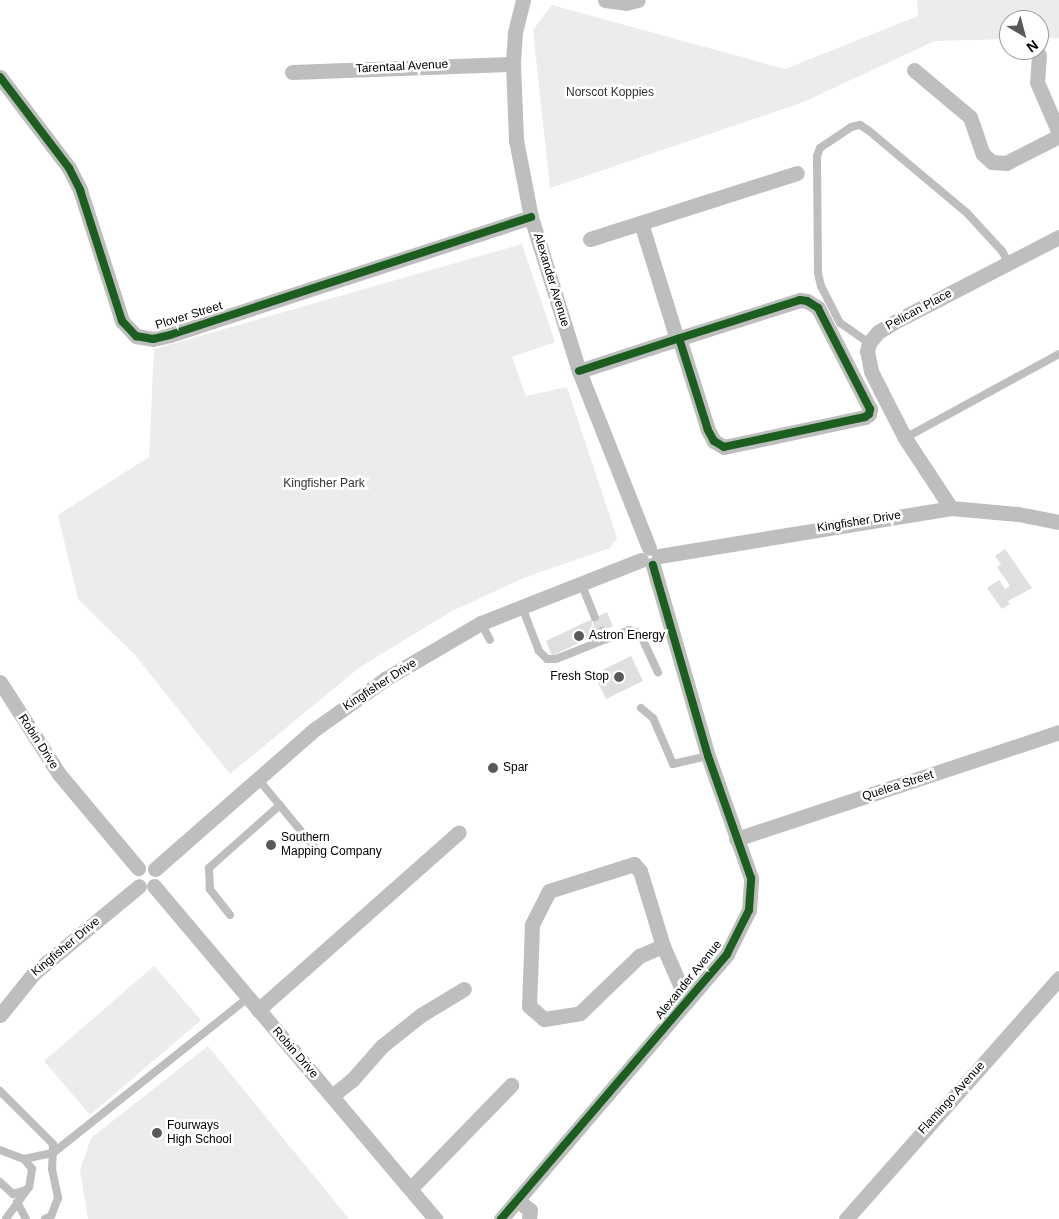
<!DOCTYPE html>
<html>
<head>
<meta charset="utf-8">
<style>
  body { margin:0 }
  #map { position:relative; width:1059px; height:1219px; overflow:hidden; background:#fff; font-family:Helvetica,sans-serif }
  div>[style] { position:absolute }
  .green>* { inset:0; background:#ececec }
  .building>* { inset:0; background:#dfdfdf }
  .service>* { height:8px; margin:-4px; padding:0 4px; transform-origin:4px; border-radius:4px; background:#bebebe }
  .minor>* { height:15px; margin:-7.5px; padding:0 7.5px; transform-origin:7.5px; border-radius:7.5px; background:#bebebe }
  .cycleway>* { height:8px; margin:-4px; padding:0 4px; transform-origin:4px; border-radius:4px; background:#1b5e20 }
  .dots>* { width:14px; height:14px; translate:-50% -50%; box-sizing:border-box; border:2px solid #fff; border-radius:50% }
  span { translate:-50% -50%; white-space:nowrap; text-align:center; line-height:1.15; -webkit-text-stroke:5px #fff; paint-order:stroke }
  .street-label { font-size:12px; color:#000 }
  .park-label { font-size:12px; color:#333 }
  .poi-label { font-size:12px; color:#000 }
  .left { translate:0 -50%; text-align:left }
  .right { translate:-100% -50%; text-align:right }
  .north { position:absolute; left:999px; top:10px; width:50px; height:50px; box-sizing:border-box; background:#fff; border:1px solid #999; border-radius:50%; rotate:143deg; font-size:14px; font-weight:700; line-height:20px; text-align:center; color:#000 }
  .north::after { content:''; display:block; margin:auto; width:18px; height:22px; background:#595959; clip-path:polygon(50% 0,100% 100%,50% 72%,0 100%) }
</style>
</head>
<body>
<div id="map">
  <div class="green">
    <i style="clip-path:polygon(917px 0,1059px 0,1059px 38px,1039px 38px,1039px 20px,1009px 20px,1009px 39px,935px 41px,801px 103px,550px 188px,533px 30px,552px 5px,785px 69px,918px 16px)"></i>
    <i style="clip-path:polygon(522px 244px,555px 342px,512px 357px,526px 396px,567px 387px,617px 538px,610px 548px,526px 577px,452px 611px,360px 667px,230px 774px,135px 655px,78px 599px,58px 515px,149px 457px,154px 349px)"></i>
    <i style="clip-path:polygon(154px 966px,201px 1020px,90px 1115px,44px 1061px)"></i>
    <i style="clip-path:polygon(208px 1046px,349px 1219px,88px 1219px,80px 1170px,91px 1138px)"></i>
  </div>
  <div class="building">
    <i style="clip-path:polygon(1005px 549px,1032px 588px,1008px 601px,1010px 604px,1002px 609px,987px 588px,999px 580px,1005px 589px,1010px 586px,997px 567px,1001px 564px,995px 556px)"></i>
    <i style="clip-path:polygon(607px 612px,613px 626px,552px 656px,546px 641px)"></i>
    <i style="clip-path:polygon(631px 656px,643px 681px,606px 699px,594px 674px)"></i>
  </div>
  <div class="service">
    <i style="left:869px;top:343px;width:35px;rotate:-145deg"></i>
    <i style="left:840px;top:323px;width:42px;rotate:-117.2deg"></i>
    <i style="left:821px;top:286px;width:13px;rotate:-103deg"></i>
    <i style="left:818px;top:273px;width:117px;rotate:-90.5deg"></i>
    <i style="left:817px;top:156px;width:9px;rotate:-69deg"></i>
    <i style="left:820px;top:148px;width:37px;rotate:-34deg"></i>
    <i style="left:851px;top:127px;width:9px;rotate:-13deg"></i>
    <i style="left:860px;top:125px;width:9px;rotate:32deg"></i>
    <i style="left:868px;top:130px;width:129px;rotate:40deg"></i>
    <i style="left:967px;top:213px;width:52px;rotate:47.4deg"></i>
    <i style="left:1002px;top:251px;width:15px;rotate:62deg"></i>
    <i style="left:905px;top:438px;width:175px;rotate:-28.6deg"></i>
    <i style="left:581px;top:583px;width:37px;rotate:68deg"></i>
    <i style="left:522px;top:607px;width:47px;rotate:68.9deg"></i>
    <i style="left:539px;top:651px;width:11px;rotate:45deg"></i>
    <i style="left:547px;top:659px;width:9px"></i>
    <i style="left:556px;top:659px;width:54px;rotate:-21.8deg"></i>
    <i style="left:481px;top:623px;width:19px;rotate:62deg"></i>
    <i style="left:602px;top:631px;width:9px;rotate:63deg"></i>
    <i style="left:606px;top:639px;width:25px;rotate:-21deg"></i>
    <i style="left:629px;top:630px;width:7px;rotate:16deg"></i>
    <i style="left:636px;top:632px;width:8px;rotate:45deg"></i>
    <i style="left:642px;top:638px;width:38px;rotate:65deg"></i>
    <i style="left:641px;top:708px;width:16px;rotate:40deg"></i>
    <i style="left:653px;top:718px;width:50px;rotate:66.5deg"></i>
    <i style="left:673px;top:764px;width:36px;rotate:-13deg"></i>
    <i style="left:258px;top:779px;width:89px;rotate:50.4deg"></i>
    <i style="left:230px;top:915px;width:33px;rotate:-128deg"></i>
    <i style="left:210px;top:889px;width:21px;rotate:-93deg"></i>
    <i style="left:209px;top:868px;width:95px;rotate:-41.6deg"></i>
    <i style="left:0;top:1091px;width:75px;rotate:45deg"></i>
    <i style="left:53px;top:1144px;width:25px;rotate:92deg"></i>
    <i style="left:52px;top:1169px;width:30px;rotate:78deg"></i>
    <i style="left:58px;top:1198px;width:19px;rotate:111deg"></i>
    <i style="left:51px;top:1216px;width:7px;rotate:153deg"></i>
    <i style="left:0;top:1150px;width:26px;rotate:21deg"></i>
    <i style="left:24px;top:1159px;width:13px;rotate:51deg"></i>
    <i style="left:32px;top:1169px;width:18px;rotate:99deg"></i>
    <i style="left:29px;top:1187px;width:39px;rotate:126deg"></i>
    <i style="left:24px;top:1159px;width:30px;rotate:-12deg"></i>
    <i style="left:53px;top:1153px;width:249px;rotate:-38.5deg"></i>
    <i style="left:0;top:1182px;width:18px;rotate:43deg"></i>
    <i style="left:13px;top:1194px;width:13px;rotate:-18deg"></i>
    <i style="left:17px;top:1202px;width:19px;rotate:62deg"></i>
  </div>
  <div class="minor">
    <i style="left:523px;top:0;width:34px;rotate:104deg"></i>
    <i style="left:515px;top:33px;width:31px;rotate:94deg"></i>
    <i style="left:513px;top:64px;width:76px;rotate:87.7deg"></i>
    <i style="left:516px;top:140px;width:78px;rotate:79deg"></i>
    <i style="left:531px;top:217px;width:161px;rotate:72.7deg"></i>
    <i style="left:579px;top:371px;width:190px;rotate:68.4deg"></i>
    <i style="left:605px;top:0;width:21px;rotate:8deg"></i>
    <i style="left:626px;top:3px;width:12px;rotate:-14deg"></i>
    <i style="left:1039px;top:55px;width:27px;rotate:94deg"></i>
    <i style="left:1037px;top:82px;width:56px;rotate:66.7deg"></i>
    <i style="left:914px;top:70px;width:73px;rotate:40deg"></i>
    <i style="left:970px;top:117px;width:39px;rotate:71deg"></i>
    <i style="left:983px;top:154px;width:12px;rotate:42deg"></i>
    <i style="left:992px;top:162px;width:14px;rotate:4deg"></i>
    <i style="left:1006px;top:163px;width:59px;rotate:-27deg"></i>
    <i style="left:292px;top:72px;width:221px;rotate:-2.1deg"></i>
    <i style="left:0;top:77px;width:114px;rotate:52.8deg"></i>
    <i style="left:69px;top:168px;width:25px;rotate:63deg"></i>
    <i style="left:80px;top:190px;width:138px;rotate:72.2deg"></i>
    <i style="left:122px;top:321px;width:21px;rotate:47deg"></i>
    <i style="left:136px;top:336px;width:17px;rotate:10deg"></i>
    <i style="left:153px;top:339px;width:17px;rotate:-13deg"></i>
    <i style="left:170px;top:335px;width:380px;rotate:-18.1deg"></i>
    <i style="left:641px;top:223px;width:121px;rotate:72.8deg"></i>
    <i style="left:590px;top:239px;width:217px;rotate:-17.7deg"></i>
    <i style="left:579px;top:371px;width:103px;rotate:-18.1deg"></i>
    <i style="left:677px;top:339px;width:129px;rotate:-17.6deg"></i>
    <i style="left:800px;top:300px;width:7px;rotate:8deg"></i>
    <i style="left:807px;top:301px;width:13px;rotate:32deg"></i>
    <i style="left:818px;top:308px;width:114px;rotate:62.8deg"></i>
    <i style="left:870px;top:409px;width:5px;rotate:101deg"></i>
    <i style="left:869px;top:414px;width:5px;rotate:143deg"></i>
    <i style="left:865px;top:417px;width:144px;rotate:168deg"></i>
    <i style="left:724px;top:447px;width:12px;rotate:-149deg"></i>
    <i style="left:714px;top:441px;width:13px;rotate:-119deg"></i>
    <i style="left:708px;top:430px;width:96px;rotate:-107.5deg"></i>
    <i style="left:951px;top:508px;width:84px;rotate:-123.3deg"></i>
    <i style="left:905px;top:438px;width:53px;rotate:-117.1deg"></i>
    <i style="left:881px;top:391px;width:22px;rotate:-117deg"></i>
    <i style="left:871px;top:371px;width:20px;rotate:-101deg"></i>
    <i style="left:867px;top:351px;width:8px;rotate:-76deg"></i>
    <i style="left:869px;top:343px;width:14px;rotate:-51deg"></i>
    <i style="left:878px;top:332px;width:26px;rotate:-31deg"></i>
    <i style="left:900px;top:319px;width:179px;rotate:-27.3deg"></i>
    <i style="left:659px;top:556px;width:296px;rotate:-9.3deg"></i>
    <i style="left:951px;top:508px;width:67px;rotate:5.1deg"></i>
    <i style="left:1018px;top:514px;width:42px;rotate:11deg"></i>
    <i style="left:0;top:682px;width:109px;rotate:57.3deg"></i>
    <i style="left:59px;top:774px;width:123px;rotate:50deg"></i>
    <i style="left:736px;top:839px;width:340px;rotate:-18.3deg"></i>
    <i style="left:155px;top:869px;width:213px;rotate:-41.2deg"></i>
    <i style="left:315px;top:729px;width:86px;rotate:-35.5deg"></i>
    <i style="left:385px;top:679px;width:111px;rotate:-30.3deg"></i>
    <i style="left:481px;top:623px;width:172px;rotate:-21.5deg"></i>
    <i style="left:154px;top:886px;width:436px;rotate:49.8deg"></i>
    <i style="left:663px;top:946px;width:78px;rotate:-107deg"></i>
    <i style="left:640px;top:871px;width:9px;rotate:-131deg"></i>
    <i style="left:634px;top:864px;width:89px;rotate:162.4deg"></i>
    <i style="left:549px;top:891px;width:38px;rotate:117deg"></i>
    <i style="left:532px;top:925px;width:81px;rotate:92.1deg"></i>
    <i style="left:529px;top:1006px;width:20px;rotate:41deg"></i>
    <i style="left:544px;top:1019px;width:36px;rotate:-9deg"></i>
    <i style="left:580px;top:1013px;width:82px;rotate:-44deg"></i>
    <i style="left:639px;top:956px;width:26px;rotate:-23deg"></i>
    <i style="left:663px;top:946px;width:60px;rotate:66.4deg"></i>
    <i style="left:258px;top:1010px;width:268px;rotate:-41.5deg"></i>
    <i style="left:0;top:1015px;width:54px;rotate:-51deg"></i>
    <i style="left:34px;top:973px;width:136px;rotate:-39.6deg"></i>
    <i style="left:332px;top:1096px;width:26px;rotate:-39deg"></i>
    <i style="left:352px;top:1080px;width:45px;rotate:-48.6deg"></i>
    <i style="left:382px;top:1046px;width:50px;rotate:-38.5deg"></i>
    <i style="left:421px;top:1015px;width:50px;rotate:-31.2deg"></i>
    <i style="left:411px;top:1188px;width:144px;rotate:-45.8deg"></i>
    <i style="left:517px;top:1200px;width:16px;rotate:38deg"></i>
    <i style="left:530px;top:1210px;width:9px;rotate:96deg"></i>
    <i style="left:501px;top:1219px;width:348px;rotate:-49.5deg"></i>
    <i style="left:727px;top:954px;width:49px;rotate:-63.4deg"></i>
    <i style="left:749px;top:910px;width:32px;rotate:-86deg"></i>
    <i style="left:751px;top:878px;width:129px;rotate:-109.4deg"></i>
    <i style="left:708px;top:756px;width:199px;rotate:-106.1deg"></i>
    <i style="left:846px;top:1219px;width:322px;rotate:-48.5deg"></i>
  </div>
  <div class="cycleway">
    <i style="left:0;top:77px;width:114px;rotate:52.8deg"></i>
    <i style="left:69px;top:168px;width:25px;rotate:63deg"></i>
    <i style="left:80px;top:190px;width:138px;rotate:72.2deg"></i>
    <i style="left:122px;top:321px;width:21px;rotate:47deg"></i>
    <i style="left:136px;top:336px;width:17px;rotate:10deg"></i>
    <i style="left:153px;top:339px;width:17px;rotate:-13deg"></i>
    <i style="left:170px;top:335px;width:380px;rotate:-18.1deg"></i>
    <i style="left:579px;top:371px;width:103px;rotate:-18.1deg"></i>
    <i style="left:677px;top:339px;width:129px;rotate:-17.6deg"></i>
    <i style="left:800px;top:300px;width:7px;rotate:8deg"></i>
    <i style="left:807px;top:301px;width:13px;rotate:32deg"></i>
    <i style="left:818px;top:308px;width:114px;rotate:62.8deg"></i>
    <i style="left:870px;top:409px;width:5px;rotate:101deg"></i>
    <i style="left:869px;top:414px;width:5px;rotate:143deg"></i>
    <i style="left:865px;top:417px;width:144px;rotate:168deg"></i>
    <i style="left:724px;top:447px;width:12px;rotate:-149deg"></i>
    <i style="left:714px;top:441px;width:13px;rotate:-119deg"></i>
    <i style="left:708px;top:430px;width:96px;rotate:-107.5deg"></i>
    <i style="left:501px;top:1219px;width:348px;rotate:-49.5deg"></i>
    <i style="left:727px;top:954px;width:49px;rotate:-63.4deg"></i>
    <i style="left:749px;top:910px;width:32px;rotate:-86deg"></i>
    <i style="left:751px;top:878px;width:129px;rotate:-109.4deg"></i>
    <i style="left:708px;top:756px;width:199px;rotate:-106.1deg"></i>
  </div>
  <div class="dots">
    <i style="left:579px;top:636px;background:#595959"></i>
    <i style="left:619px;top:677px;background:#595959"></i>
    <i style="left:493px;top:768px;background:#595959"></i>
    <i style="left:271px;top:845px;background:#595959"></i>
    <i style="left:157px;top:1133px;background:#595959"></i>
  </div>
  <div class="street-label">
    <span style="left:402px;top:67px;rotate:-3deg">Tarentaal Avenue</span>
    <span style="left:551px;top:280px;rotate:73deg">Alexander Avenue</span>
    <span style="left:919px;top:310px;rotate:-28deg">Pelican Place</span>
    <span style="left:189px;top:316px;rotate:-17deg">Plover Street</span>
    <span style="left:859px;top:522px;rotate:-9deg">Kingfisher Drive</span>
    <span style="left:380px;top:685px;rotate:-33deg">Kingfisher Drive</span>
    <span style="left:38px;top:742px;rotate:57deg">Robin Drive</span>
    <span style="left:898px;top:786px;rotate:-18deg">Quelea Street</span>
    <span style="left:66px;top:947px;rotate:-40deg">Kingfisher Drive</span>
    <span style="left:689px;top:980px;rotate:-51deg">Alexander Avenue</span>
    <span style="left:295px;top:1053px;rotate:49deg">Robin Drive</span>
    <span style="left:952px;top:1098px;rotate:-48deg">Flamingo Avenue</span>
  </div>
  <div class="park-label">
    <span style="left:610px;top:93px">Norscot Koppies</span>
    <span style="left:324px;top:484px">Kingfisher Park</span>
  </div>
  <div class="poi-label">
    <span class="left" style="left:589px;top:636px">Astron Energy</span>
    <span class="right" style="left:609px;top:677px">Fresh Stop</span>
    <span class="left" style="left:503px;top:768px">Spar</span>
    <span class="left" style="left:281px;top:845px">Southern<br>Mapping Company</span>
    <span class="left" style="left:167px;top:1133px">Fourways<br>High School</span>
  </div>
  <div class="north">N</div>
</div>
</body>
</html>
